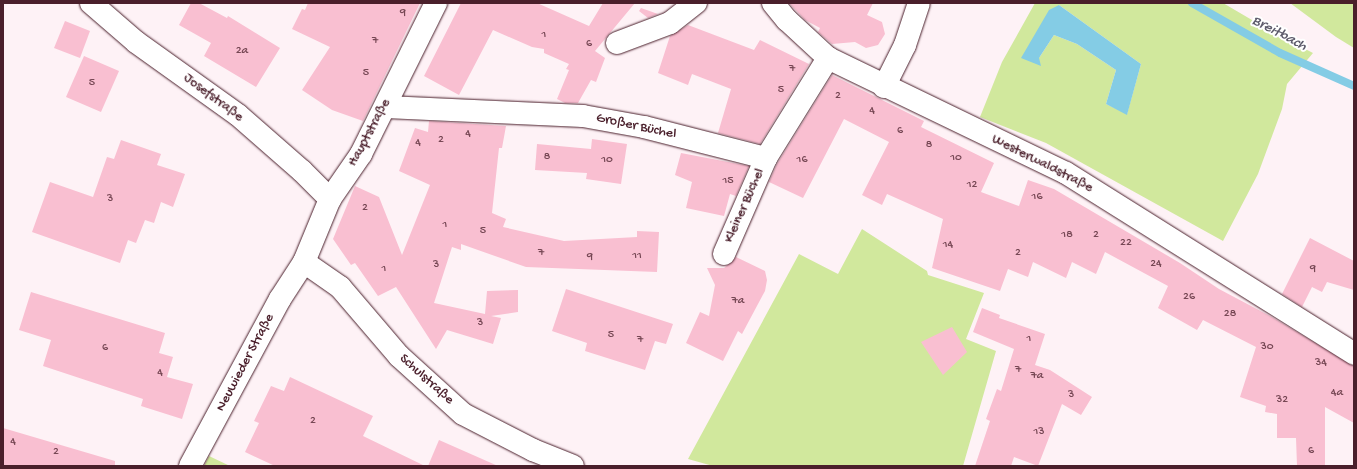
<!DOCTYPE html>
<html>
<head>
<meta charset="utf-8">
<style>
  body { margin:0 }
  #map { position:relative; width:1357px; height:469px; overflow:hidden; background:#fef2f6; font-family:"Gochi Hand",sans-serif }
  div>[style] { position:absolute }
  .green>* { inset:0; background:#d1e89d }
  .water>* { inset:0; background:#84cce5 }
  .stream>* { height:8px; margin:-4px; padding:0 4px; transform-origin:4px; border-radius:4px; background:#84cce5 }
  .building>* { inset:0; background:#f9bfd1 }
  .roads { filter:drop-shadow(0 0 1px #4a1f2b) drop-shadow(0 0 1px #4a1f2b) }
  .minor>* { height:22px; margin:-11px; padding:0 11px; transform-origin:11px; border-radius:11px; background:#fff }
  span { translate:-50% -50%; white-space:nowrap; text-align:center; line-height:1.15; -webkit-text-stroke:4px #fff; paint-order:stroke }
  .number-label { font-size:12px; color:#764754 }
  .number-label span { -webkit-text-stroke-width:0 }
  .street-label { font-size:14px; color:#4a1f2b }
  .water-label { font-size:15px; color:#5e5c6c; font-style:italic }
  .frame { position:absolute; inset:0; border:4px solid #4a1f2b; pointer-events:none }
</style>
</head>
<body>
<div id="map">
  <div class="green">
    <i style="clip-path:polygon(evenodd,1035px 3px,1223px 3px,1276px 34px,1313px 53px,1287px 84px,1282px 109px,1258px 174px,1223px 241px,1046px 143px,980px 117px,1002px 62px,1035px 3px,1059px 5px,1141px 64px,1127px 114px,1106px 104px,1116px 70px,1077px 44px,1054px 35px,1039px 58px,1059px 5px)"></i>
    <i style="clip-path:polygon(1290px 3px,1354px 3px,1354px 48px,1336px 37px)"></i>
    <i style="clip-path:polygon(862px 229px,927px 271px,928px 275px,984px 293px,966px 339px,996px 351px,963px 466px,713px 466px,688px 459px,799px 254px,838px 274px)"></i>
    <i style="clip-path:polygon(209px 456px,230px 466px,204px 466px)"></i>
  </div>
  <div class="water">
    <i style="clip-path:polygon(1059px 5px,1141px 64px,1127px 115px,1106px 104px,1116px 70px,1077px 44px,1054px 35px,1039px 58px,1041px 66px,1021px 58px,1049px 10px)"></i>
  </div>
  <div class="stream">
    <i style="left:1192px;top:3px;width:101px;rotate:29.6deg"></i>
    <i style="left:1280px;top:53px;width:81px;rotate:24deg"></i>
  </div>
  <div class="building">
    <i style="clip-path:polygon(191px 3px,199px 3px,227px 18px,228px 16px,280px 48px,256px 87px,204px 56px,211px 43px,179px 25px)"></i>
    <i style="clip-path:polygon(308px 3px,420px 3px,363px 121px,332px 110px,302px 90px,330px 47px,292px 29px,302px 9px,305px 10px)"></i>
    <i style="clip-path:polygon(461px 3px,537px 3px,589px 26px,603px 3px,635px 3px,595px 51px,605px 58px,596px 82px,591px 80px,578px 103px,565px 103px,557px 99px,569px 70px,566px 69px,569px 64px,544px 53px,544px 49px,532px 47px,493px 30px,459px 95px,424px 76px)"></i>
    <i style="clip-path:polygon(789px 3px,873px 3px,867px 15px,882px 22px,885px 34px,878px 45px,866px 48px,855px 42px,832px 44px,818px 32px,820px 28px,805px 20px)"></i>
    <i style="clip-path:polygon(641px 8px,658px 14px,648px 18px,639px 11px)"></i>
    <i style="clip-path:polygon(65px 21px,90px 31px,80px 58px,54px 48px)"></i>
    <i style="clip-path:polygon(688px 25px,754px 50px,760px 40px,809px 64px,760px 144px,718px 133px,731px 89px,692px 74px,688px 85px,658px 73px,670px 36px)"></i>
    <i style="clip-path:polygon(84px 56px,119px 71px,101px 112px,66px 97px)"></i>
    <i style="clip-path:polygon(832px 75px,924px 121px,921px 127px,994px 163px,981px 192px,1019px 206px,1028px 180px,1054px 189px,1180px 263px,1219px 289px,1270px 316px,1354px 366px,1354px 423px,1325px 407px,1325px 466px,1297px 466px,1296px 438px,1277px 438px,1277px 414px,1265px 412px,1266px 406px,1240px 397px,1256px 347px,1203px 320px,1197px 330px,1158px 308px,1168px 286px,1105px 252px,1096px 274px,1072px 262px,1066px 278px,1033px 262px,1028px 277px,1008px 269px,1000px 291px,932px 268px,943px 219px,887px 194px,882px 205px,862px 195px,889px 142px,844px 119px,803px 198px,769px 182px,777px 164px)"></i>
    <i style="clip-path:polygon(429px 121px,506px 126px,502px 148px,499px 148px,492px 213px,506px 219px,503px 227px,564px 241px,637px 237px,637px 231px,659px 232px,657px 272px,526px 267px,461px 244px,461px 250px,452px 247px,434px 303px,485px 314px,487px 291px,518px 290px,518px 312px,491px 316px,501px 318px,493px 344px,447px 330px,436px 349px,396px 287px,378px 296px,355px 263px,351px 265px,333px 239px,355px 186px,379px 197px,402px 255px,430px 185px,399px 171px,415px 128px,428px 132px)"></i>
    <i style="clip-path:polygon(592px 139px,627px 144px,621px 184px,586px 179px,587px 173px,535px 170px,537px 144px,591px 149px)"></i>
    <i style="clip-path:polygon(121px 140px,161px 154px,157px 165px,185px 174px,173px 207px,161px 202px,154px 223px,145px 220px,136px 243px,128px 240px,120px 263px,32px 232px,50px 182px,93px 197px,107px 157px,114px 159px)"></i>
    <i style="clip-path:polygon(681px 153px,749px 166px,736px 196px,730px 194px,724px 216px,686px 208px,692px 182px,675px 175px)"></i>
    <i style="clip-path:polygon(1310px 238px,1354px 261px,1354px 290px,1327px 282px,1322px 292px,1312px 287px,1302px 307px,1282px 294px)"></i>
    <i style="clip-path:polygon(736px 257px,765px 271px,767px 280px,765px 291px,742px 334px,738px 331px,723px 361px,686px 343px,700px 312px,709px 316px,715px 285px,707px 268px,724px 268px)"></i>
    <i style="clip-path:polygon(566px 289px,673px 324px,666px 344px,655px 341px,645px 370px,585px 351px,587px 343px,552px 331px)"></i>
    <i style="clip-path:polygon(31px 292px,165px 333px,159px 353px,173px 357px,167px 377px,193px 384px,182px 419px,141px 406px,143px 399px,43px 366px,51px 340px,19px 330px)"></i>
    <i style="clip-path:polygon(982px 308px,1000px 315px,999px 318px,1045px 334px,1035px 365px,1050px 370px,1092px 397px,1081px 415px,1062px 404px,1038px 466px,1014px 457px,1011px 466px,975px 466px,990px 421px,986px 419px,997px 389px,1001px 391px,1014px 349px,973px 332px)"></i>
    <i style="clip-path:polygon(952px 327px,967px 352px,943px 375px,921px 342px)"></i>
    <i style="clip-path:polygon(290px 377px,373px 416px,363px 436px,425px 466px,275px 466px,245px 452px,259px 423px,254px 421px,271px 386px,284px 391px)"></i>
    <i style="clip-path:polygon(3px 428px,115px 461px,115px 466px,3px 466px)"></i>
    <i style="clip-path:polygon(439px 440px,498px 466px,428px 466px)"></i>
  </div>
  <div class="roads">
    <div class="minor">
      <i style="left:91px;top:3px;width:60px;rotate:40.9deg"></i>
      <i style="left:136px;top:42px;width:125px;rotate:35.6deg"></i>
      <i style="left:238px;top:115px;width:85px;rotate:41.2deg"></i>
      <i style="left:302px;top:171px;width:40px;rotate:45deg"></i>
      <i style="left:773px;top:3px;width:22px;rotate:51deg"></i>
      <i style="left:787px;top:20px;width:56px;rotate:42.8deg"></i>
      <i style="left:828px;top:58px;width:264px;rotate:25.8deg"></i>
      <i style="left:1066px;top:173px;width:340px;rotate:32.1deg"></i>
      <i style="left:617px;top:43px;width:57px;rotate:-20.7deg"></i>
      <i style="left:670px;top:23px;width:33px;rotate:-38deg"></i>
      <i style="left:884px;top:87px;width:47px;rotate:-63.4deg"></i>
      <i style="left:905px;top:45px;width:44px;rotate:-71.6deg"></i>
      <i style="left:386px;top:107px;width:197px;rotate:2.6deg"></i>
      <i style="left:583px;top:116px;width:62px;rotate:10.2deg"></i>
      <i style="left:644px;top:127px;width:126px;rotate:14.3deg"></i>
      <i style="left:724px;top:254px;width:105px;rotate:-66.4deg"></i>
      <i style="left:766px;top:158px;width:118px;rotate:-58.2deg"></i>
      <i style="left:304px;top:262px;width:44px;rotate:34.8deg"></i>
      <i style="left:340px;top:287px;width:91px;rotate:49.5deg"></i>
      <i style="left:399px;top:356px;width:86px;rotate:42.2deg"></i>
      <i style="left:463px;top:414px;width:79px;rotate:27.2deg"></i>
      <i style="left:533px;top:450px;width:43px;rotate:21.8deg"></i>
      <i style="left:190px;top:466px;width:190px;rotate:-61.7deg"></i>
      <i style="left:280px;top:299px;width:44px;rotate:-57deg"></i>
      <i style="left:304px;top:262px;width:68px;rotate:-67.6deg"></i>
      <i style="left:330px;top:199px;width:55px;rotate:-55.4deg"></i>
      <i style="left:361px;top:154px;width:169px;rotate:-63.6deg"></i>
    </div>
  </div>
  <div class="number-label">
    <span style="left:403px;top:14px">9</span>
    <span style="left:544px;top:36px">1</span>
    <span style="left:375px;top:42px">7</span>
    <span style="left:589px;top:45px">6</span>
    <span style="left:242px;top:52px">2a</span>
    <span style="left:792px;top:70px">7</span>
    <span style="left:366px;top:74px">5</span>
    <span style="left:92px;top:84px">5</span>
    <span style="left:781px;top:91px">5</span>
    <span style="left:838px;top:97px">2</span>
    <span style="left:872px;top:112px">4</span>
    <span style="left:900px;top:132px">6</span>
    <span style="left:468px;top:135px">4</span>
    <span style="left:441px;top:141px">2</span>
    <span style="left:418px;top:144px">4</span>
    <span style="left:929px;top:146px">8</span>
    <span style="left:547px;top:158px">8</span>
    <span style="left:956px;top:159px">10</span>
    <span style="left:607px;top:161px">10</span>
    <span style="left:802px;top:161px">16</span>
    <span style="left:728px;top:182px">15</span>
    <span style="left:972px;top:186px">12</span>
    <span style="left:1037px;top:198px">16</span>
    <span style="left:110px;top:200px">3</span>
    <span style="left:365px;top:209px">2</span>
    <span style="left:445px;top:226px">1</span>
    <span style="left:483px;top:232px">5</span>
    <span style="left:1067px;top:236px">18</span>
    <span style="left:1096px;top:236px">2</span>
    <span style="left:1126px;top:244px">22</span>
    <span style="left:948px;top:246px">14</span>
    <span style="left:541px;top:254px">7</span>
    <span style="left:1018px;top:254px">2</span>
    <span style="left:637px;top:257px">11</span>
    <span style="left:590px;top:258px">9</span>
    <span style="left:1156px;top:265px">24</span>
    <span style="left:436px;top:266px">3</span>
    <span style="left:384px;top:270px">1</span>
    <span style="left:1313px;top:270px">9</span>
    <span style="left:1189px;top:298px">26</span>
    <span style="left:738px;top:302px">7a</span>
    <span style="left:1230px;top:315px">28</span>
    <span style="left:480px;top:324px">3</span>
    <span style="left:611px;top:336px">5</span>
    <span style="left:1029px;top:340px">1</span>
    <span style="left:640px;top:341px">7</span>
    <span style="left:1267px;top:348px">30</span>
    <span style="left:105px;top:349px">6</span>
    <span style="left:1321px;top:364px">34</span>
    <span style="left:1018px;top:371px">7</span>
    <span style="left:160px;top:374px">4</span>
    <span style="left:1037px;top:377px">7a</span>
    <span style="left:1337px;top:394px">4a</span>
    <span style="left:1071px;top:396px">3</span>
    <span style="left:1282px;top:401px">32</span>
    <span style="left:313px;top:422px">2</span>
    <span style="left:1039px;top:433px">13</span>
    <span style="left:13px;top:443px">4</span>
    <span style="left:1311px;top:452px">6</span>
    <span style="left:56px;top:453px">2</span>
  </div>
  <div class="street-label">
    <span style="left:213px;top:98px;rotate:37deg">Josefstraße</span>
    <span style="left:636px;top:127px;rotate:12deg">Großer Büchel</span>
    <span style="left:370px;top:133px;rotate:-62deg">Hauptstraße</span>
    <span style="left:1042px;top:164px;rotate:27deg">Westerwaldstraße</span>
    <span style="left:745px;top:206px;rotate:-66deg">Kleiner Büchel</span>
    <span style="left:246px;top:363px;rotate:-62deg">Neuwieder Straße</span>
    <span style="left:426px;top:380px;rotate:42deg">Schulstraße</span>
  </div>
  <div class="water-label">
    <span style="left:1279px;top:34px;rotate:28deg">Breitbach</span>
  </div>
  <div class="frame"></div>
</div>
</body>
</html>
